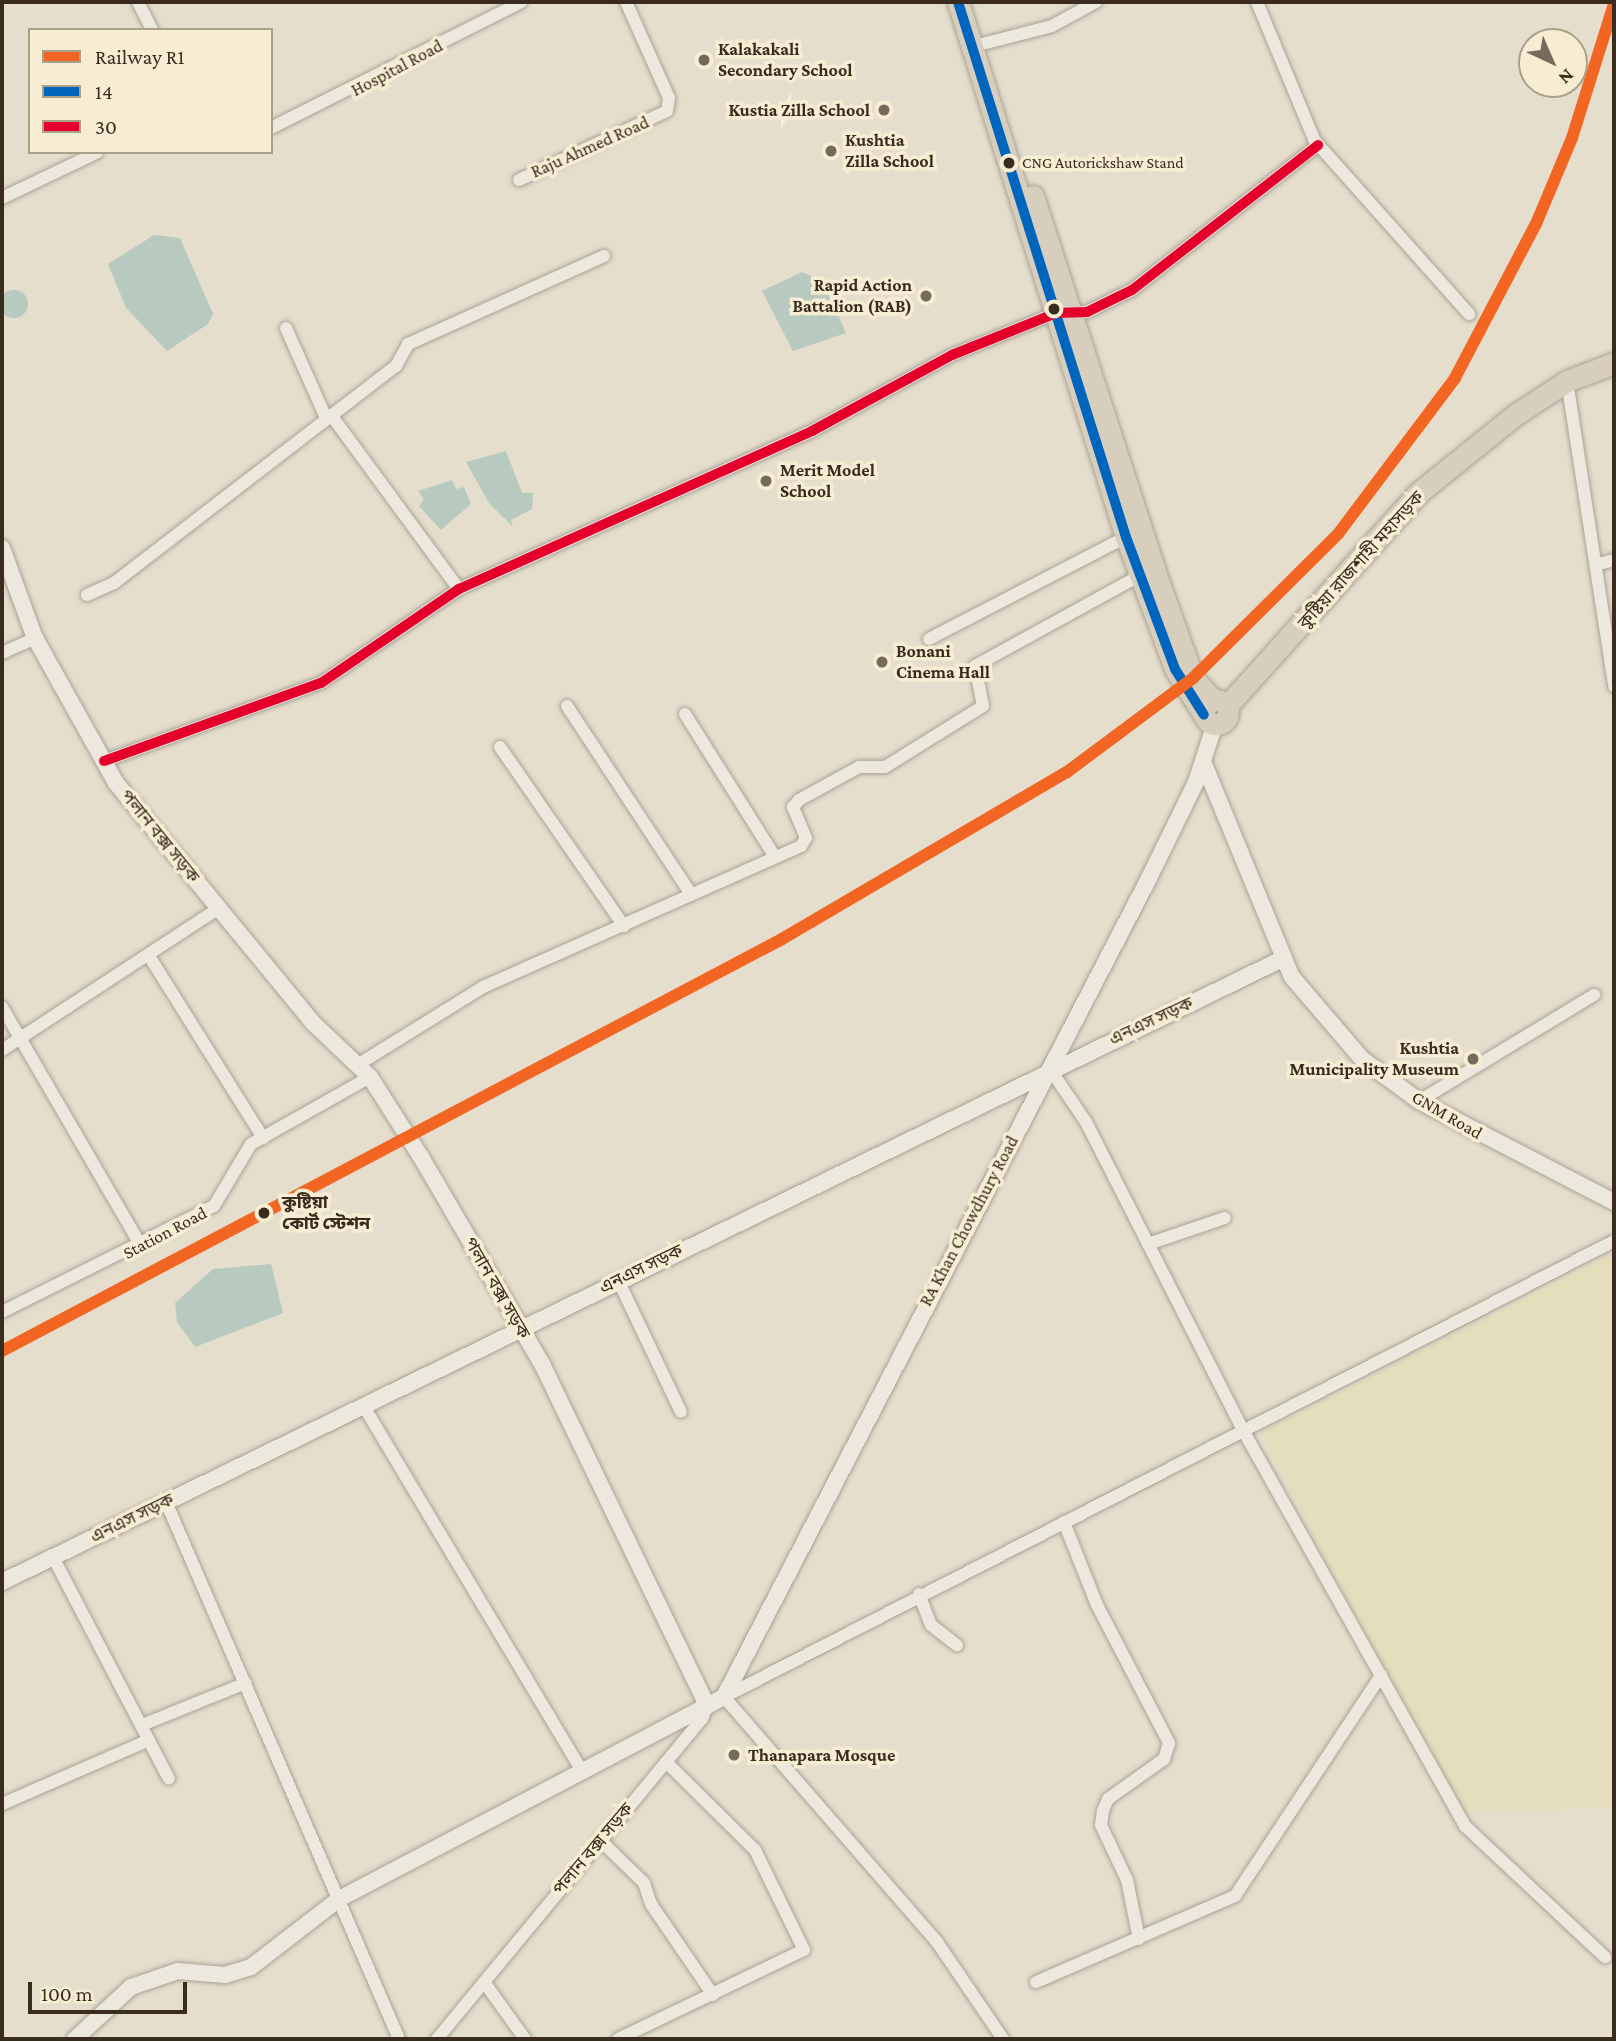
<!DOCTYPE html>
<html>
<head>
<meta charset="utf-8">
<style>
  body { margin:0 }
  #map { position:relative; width:1616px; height:2041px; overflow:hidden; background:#e5decd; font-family:"Crimson Pro","Noto Sans Bengali",serif }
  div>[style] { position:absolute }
  .farmland>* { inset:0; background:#e4debd }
  .water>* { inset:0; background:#b8cac0 }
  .round { border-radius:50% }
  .roads { filter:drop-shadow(0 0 2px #aaa396) drop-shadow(0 0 2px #aaa396) }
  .street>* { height:12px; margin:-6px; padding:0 6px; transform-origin:6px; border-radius:6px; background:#ede8de }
  .secondary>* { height:16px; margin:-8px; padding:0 8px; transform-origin:8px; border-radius:8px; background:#ede8de }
  .highway>* { height:21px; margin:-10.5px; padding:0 10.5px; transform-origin:10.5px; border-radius:10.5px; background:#d8cebd }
  .highway>.ring { margin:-10.5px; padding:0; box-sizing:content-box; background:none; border:21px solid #d8cebd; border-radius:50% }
  .bus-1>* { height:10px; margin:-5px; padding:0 5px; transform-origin:5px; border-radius:5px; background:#0065bd }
  .bus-2>* { height:10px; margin:-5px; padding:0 5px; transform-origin:5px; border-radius:5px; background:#e4002b }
  .rail-1>* { height:12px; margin:-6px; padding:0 6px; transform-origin:6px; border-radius:6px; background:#f26522 }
  .dots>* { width:19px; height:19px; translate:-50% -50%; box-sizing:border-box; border:4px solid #f6edd2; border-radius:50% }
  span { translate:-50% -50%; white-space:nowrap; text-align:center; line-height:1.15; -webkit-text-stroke:7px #f6edd2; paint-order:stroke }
  .bus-label { font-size:16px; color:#392c1e }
  .left { translate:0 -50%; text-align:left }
  .poi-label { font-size:18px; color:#392c1e; font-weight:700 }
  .right { translate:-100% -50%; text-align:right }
  .street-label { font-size:18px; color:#392c1e }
  .stop-label { font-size:18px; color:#392c1e; font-weight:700 }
  .frame { position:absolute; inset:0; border:4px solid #392c1e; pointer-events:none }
  .legend { position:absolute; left:28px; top:28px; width:245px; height:126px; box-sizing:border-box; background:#f6edd2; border:2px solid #aaa08a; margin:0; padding:9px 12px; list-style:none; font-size:21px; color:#392c1e }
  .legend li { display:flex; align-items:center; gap:14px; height:35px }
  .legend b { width:35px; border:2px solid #aaa08a }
  .north { position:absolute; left:1518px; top:28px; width:70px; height:70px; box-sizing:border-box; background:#f6edd2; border:2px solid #aaa08a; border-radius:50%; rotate:136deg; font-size:19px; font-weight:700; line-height:28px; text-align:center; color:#392c1e }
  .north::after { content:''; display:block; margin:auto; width:24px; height:32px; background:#756a5b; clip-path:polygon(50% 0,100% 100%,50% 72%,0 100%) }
  .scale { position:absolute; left:28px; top:1982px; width:159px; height:32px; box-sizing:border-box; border:4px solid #392c1e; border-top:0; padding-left:9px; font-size:21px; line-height:24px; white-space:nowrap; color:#392c1e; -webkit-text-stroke:5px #f6edd2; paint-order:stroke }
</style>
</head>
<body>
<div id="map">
  <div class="farmland">
    <i style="clip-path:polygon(1614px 1253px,1614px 1808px,1457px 1812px,1260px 1432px)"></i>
  </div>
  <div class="water">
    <i style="clip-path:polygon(154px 235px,180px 238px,213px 314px,208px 324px,167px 351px,126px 308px,108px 264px)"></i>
    <i style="clip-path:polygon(802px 272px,822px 280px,846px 333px,793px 351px,762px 291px)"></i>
    <i class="round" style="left:0;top:290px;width:28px;height:28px"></i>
    <i style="clip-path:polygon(506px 451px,522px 493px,533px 493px,532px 509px,511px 520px,513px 527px,489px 503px,466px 462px)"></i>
    <i style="clip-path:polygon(452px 480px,456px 489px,464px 487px,471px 504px,441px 530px,419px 506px,424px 499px,418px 491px)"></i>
    <i style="clip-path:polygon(271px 1264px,283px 1313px,195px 1347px,177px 1322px,175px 1303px,213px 1269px)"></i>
  </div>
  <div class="roads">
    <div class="street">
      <i style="left:138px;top:2px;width:31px;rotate:63deg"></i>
      <i style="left:1257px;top:2px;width:151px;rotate:67.4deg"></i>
      <i style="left:1315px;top:141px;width:232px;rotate:48.3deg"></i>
      <i style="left:982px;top:44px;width:72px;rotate:-14.4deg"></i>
      <i style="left:1052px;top:26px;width:50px;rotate:-28.6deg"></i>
      <i style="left:271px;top:128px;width:280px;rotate:-26.7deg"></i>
      <i style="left:519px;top:180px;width:163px;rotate:-25deg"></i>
      <i style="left:667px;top:111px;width:13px;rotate:-81deg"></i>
      <i style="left:669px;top:98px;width:105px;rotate:-114.1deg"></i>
      <i style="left:2px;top:198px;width:106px;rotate:-25.6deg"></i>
      <i style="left:286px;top:328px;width:98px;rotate:66deg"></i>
      <i style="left:1567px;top:381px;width:309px;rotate:81.2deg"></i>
      <i style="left:331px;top:415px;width:216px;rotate:53.7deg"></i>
      <i style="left:1599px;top:564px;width:16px;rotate:-15deg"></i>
      <i style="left:87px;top:595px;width:30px;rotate:-24deg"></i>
      <i style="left:114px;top:583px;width:356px;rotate:-37.6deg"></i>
      <i style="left:396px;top:366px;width:25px;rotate:-61deg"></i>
      <i style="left:408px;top:344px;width:215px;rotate:-24.2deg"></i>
      <i style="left:929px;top:639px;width:222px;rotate:-27.4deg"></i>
      <i style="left:2px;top:653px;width:36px;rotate:-24deg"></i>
      <i style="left:567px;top:706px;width:225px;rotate:56.6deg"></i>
      <i style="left:685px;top:714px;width:169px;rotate:57.8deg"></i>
      <i style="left:500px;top:747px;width:218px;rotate:55.3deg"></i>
      <i style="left:104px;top:761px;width:231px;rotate:-19.8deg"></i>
      <i style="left:321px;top:683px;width:167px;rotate:-34.3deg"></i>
      <i style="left:459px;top:589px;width:387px;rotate:-24.1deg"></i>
      <i style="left:812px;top:431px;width:159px;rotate:-28.5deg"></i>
      <i style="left:952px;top:355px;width:112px;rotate:-22deg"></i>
      <i style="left:1056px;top:313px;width:31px;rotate:-2deg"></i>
      <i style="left:1087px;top:312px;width:50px;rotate:-26.1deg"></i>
      <i style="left:1132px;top:290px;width:236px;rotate:-37.9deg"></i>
      <i style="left:149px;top:956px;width:215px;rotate:57.9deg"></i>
      <i style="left:2px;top:1007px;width:276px;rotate:59.8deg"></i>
      <i style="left:2px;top:1050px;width:259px;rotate:-33.2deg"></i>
      <i style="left:359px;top:1064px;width:146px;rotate:-31.8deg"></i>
      <i style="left:483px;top:987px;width:348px;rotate:-23.9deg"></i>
      <i style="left:801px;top:846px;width:9px;rotate:-58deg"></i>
      <i style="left:806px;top:838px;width:34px;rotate:-113deg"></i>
      <i style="left:793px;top:807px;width:9px;rotate:-49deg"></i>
      <i style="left:799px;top:800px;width:68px;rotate:-28.8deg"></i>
      <i style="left:859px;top:767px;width:26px"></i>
      <i style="left:885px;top:767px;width:115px;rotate:-31.9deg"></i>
      <i style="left:983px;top:706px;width:41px;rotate:-101.3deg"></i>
      <i style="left:975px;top:666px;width:187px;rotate:-28.8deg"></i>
      <i style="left:1050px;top:1069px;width:64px;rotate:55.8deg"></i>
      <i style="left:1086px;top:1122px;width:348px;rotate:63deg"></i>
      <i style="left:1244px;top:1432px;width:452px;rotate:60.7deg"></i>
      <i style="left:1465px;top:1826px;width:192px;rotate:43.1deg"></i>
      <i style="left:1419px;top:1101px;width:205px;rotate:-31.2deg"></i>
      <i style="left:1148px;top:1244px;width:81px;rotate:-18.7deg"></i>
      <i style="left:618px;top:1280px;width:146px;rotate:64.5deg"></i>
      <i style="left:2px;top:1312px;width:237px;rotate:-26.6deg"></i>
      <i style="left:214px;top:1206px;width:72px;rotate:-59.2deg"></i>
      <i style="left:251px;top:1144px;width:137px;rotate:-29.4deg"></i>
      <i style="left:363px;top:1405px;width:424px;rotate:59.1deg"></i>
      <i style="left:166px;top:1502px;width:585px;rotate:66.54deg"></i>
      <i style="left:1064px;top:1522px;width:89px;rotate:68.3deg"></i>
      <i style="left:1097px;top:1605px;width:156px;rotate:62.4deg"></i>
      <i style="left:1169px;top:1743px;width:17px;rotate:107deg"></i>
      <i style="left:1164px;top:1759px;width:69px;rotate:144.5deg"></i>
      <i style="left:1108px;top:1799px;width:13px;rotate:113deg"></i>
      <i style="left:1103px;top:1811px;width:14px;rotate:98deg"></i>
      <i style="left:1101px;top:1825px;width:61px;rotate:64.7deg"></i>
      <i style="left:1127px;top:1880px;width:60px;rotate:78.5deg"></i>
      <i style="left:53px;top:1557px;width:250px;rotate:62.4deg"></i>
      <i style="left:919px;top:1594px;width:33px;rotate:69deg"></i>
      <i style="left:931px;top:1625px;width:33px;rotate:38deg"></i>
      <i style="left:142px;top:1725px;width:112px;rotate:-22deg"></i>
      <i style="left:2px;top:1804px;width:160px;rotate:-23.5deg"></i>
      <i style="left:600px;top:1840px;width:62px;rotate:44.3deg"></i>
      <i style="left:644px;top:1883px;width:22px;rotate:72deg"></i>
      <i style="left:651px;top:1904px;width:110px;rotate:55.7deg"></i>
      <i style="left:484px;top:1982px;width:70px;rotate:54.3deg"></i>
      <i style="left:1036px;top:1982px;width:217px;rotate:-23.4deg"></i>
      <i style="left:1235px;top:1896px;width:265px;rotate:-56.5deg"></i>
      <i style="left:437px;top:2039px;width:415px;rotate:-50.4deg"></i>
      <i style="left:702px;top:1719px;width:14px;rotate:-69deg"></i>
      <i style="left:618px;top:2039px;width:206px;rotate:-25.6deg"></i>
      <i style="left:804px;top:1950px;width:111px;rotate:-116.1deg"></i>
      <i style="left:755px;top:1850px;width:125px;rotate:-135.3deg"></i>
      <i style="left:1003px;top:2039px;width:117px;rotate:-124.2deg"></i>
      <i style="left:937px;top:1942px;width:325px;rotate:-131deg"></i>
      <i style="left:724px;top:1697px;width:1000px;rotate:-27.13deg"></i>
    </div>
    <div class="secondary">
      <i style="left:2px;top:548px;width:96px;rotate:69.9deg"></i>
      <i style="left:35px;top:638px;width:166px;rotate:60.8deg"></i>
      <i style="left:116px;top:783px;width:309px;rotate:50.6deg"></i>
      <i style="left:312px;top:1022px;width:80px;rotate:43.5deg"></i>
      <i style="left:370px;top:1077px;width:95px;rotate:57.5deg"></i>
      <i style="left:421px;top:1157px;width:240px;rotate:59.7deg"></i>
      <i style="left:542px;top:1364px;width:380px;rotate:64.2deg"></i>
      <i style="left:1204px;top:764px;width:230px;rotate:67.6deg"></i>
      <i style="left:1292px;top:977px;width:108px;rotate:49.5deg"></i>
      <i style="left:1362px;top:1059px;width:71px;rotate:36.4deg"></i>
      <i style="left:1419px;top:1101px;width:220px;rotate:27.4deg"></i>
      <i style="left:2px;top:1582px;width:1424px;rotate:-25.95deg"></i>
      <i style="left:75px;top:2039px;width:76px;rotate:-42.9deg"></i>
      <i style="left:131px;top:1987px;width:50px;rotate:-18.8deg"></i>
      <i style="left:178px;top:1971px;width:47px;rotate:4.9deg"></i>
      <i style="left:225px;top:1975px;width:27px;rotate:-17deg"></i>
      <i style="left:251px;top:1967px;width:111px;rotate:-37.7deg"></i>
      <i style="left:339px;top:1899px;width:435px;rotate:-27.7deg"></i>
      <i style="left:724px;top:1697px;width:923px;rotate:-62.57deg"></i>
      <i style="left:1149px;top:878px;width:107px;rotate:-63.9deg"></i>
      <i style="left:1196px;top:782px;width:61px;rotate:-71.9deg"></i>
    </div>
    <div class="highway">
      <i style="left:958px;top:2px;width:561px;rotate:72.57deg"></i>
      <i style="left:1126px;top:537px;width:141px;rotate:69.6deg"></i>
      <i style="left:1175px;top:669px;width:54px;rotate:57.8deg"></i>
      <i style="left:1033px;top:196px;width:392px;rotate:72deg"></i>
      <i style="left:1154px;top:569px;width:116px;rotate:70.3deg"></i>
      <i style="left:1193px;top:678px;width:30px;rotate:48deg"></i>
      <i class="ring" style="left:1204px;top:700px;width:3px;height:3px"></i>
      <i style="left:1227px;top:706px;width:285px;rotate:-48.1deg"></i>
      <i style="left:1417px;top:494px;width:126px;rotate:-38.9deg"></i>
      <i style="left:1515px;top:415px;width:62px;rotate:-33.2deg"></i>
      <i style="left:1567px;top:381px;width:50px;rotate:-21deg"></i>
    </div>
  </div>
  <div class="bus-1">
    <i style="left:958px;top:2px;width:561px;rotate:72.57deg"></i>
    <i style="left:1126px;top:537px;width:141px;rotate:69.6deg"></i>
    <i style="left:1175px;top:669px;width:54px;rotate:57.8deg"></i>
  </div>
  <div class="bus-2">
    <i style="left:104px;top:761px;width:231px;rotate:-19.8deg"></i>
    <i style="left:321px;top:683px;width:167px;rotate:-34.3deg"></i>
    <i style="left:459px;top:589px;width:387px;rotate:-24.1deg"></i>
    <i style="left:812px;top:431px;width:159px;rotate:-28.5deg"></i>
    <i style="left:952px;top:355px;width:112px;rotate:-22deg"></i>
    <i style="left:1056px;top:313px;width:31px;rotate:-2deg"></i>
    <i style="left:1087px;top:312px;width:50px;rotate:-26.1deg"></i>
    <i style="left:1132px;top:290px;width:236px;rotate:-37.9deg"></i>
  </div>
  <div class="rail-1">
    <i style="left:2px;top:1351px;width:882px;rotate:-27.84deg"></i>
    <i style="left:782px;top:939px;width:330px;rotate:-30.4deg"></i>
    <i style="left:1067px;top:772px;width:157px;rotate:-36.7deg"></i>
    <i style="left:1193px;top:678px;width:204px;rotate:-44.8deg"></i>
    <i style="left:1338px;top:534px;width:195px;rotate:-53.1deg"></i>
    <i style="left:1455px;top:378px;width:174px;rotate:-62.3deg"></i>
    <i style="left:1536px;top:224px;width:93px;rotate:-67.3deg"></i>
    <i style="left:1572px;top:138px;width:140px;rotate:-72.6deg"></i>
  </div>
  <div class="dots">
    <i style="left:704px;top:60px;background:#756a5b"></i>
    <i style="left:884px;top:110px;background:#756a5b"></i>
    <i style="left:831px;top:151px;background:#756a5b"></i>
    <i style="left:1009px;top:163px;background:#392c1e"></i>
    <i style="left:926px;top:296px;background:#756a5b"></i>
    <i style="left:1054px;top:309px;background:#392c1e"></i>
    <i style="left:766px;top:481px;background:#756a5b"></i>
    <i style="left:882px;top:662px;background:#756a5b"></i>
    <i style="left:1473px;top:1059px;background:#756a5b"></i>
    <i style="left:264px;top:1213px;background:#392c1e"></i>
    <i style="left:734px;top:1755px;background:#756a5b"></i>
  </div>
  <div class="bus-label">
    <span class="left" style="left:1022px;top:163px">CNG Autorickshaw Stand</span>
  </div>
  <div class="poi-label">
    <span class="left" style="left:718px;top:60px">Kalakakali<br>Secondary School</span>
    <span class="right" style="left:870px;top:110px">Kustia Zilla School</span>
    <span class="left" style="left:845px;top:151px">Kushtia<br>Zilla School</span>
    <span class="right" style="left:912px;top:296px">Rapid Action<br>Battalion (RAB)</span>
    <span class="left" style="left:780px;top:481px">Merit Model<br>School</span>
    <span class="left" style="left:896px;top:662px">Bonani<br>Cinema Hall</span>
    <span class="right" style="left:1459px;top:1059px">Kushtia<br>Municipality Museum</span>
    <span class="left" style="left:748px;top:1755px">Thanapara Mosque</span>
  </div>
  <div class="street-label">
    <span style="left:397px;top:68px;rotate:-28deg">Hospital Road</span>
    <span style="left:590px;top:147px;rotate:-24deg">Raju Ahmed Road</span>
    <span style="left:1361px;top:560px;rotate:-48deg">কুষ্টিয়া রাজশাহী মহাসড়ক</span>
    <span style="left:160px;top:836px;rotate:51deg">পলান বক্স সড়ক</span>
    <span style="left:1151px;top:1021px;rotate:-25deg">এনএস সড়ক</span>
    <span style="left:1447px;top:1115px;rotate:30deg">GNM Road</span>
    <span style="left:969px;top:1221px;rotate:-62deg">RA Khan Chowdhury Road</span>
    <span style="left:165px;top:1233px;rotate:-28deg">Station Road</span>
    <span style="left:641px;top:1269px;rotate:-26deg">এনএস সড়ক</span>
    <span style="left:497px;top:1288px;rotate:60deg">পলান বক্স সড়ক</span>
    <span style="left:132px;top:1518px;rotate:-26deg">এনএস সড়ক</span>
    <span style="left:593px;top:1849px;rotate:-50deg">পলান বক্স সড়ক</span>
  </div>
  <div class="stop-label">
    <span class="left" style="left:282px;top:1213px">কুষ্টিয়া<br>কোর্ট স্টেশন</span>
  </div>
  <div class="frame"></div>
  <ul class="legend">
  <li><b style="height:9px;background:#f26522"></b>Railway R1</li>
  <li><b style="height:9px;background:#0065bd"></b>14</li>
  <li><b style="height:9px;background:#e4002b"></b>30</li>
  </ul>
  <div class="north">N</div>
  <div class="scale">100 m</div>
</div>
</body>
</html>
